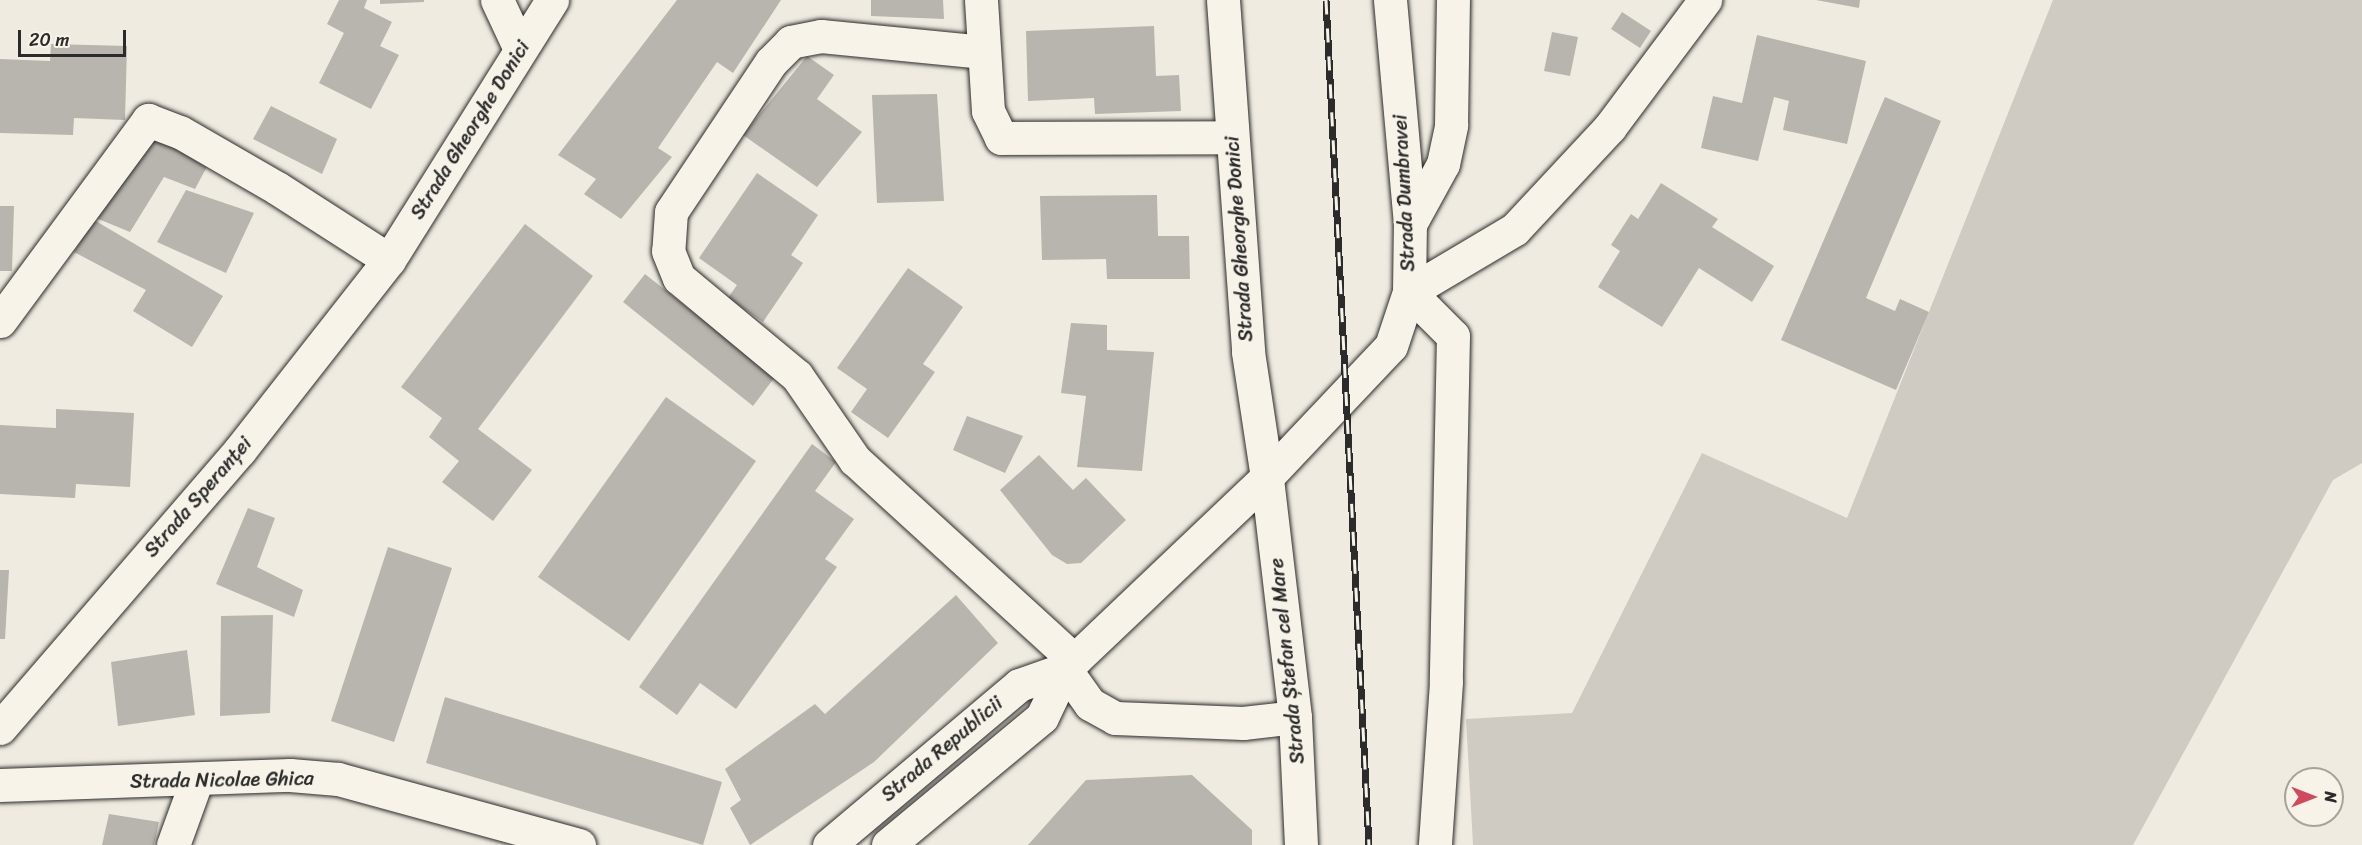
<!DOCTYPE html>
<html>
<head>
<meta charset="utf-8">
<style>
  body { margin:0 }
  #map { position:relative; width:2362px; height:845px; overflow:hidden; background:#efebe0; font-family:Sriracha,sans-serif }
  div>[style] { position:absolute }
  .green>* { inset:0; background:#cfcbc2 }
  .building>* { inset:0; background:#b8b5ae }
  .roads { filter:drop-shadow(0 0 2px #2b2b2b) drop-shadow(0 0 2px #2b2b2b) }
  .minor>* { height:33px; margin:-16.5px; padding:0 16.5px; transform-origin:16.5px; border-radius:16.5px; background:#f7f3e8 }
  .tertiary>* { height:33px; margin:-16.5px; padding:0 16.5px; transform-origin:16.5px; border-radius:16.5px; background:#f7f3e8 }
  .secondary>* { height:33px; margin:-16.5px; padding:0 16.5px; transform-origin:16.5px; border-radius:16.5px; background:#f7f3e8 }
  .primary>* { height:33px; margin:-16.5px; padding:0 16.5px; transform-origin:16.5px; border-radius:16.5px; background:#f7f3e8 }
  .rail>* { height:7px; margin-top:-3.5px; transform-origin:0; background:repeating-linear-gradient(90deg,#f7f3e8 0 14px,#2b2b2b 0 28px); box-sizing:border-box; border-block:2px solid #2b2b2b }
  span { translate:-50% -50%; white-space:nowrap; text-align:center; line-height:1.15; -webkit-text-stroke:5px #f7f3e8; paint-order:stroke }
  .street-label { font-size:20px; color:#2b2b2b }
  .north { position:absolute; left:2284px; top:767px; width:60px; height:60px; box-sizing:border-box; background:#f7f3e8; border:2px solid #a5a39c; border-radius:50%; rotate:90deg; font-size:16px; font-weight:700; line-height:24px; text-align:center; color:#2b2b2b }
  .north::after { content:''; display:block; margin:auto; width:21px; height:27px; background:#d1495b; clip-path:polygon(50% 0,100% 100%,50% 72%,0 100%) }
  .scale { position:absolute; left:18px; top:30px; width:108px; height:27px; box-sizing:border-box; border:3px solid #2b2b2b; border-top:0; padding-left:8px; font-size:18px; line-height:21px; white-space:nowrap; color:#2b2b2b; -webkit-text-stroke:4px #f7f3e8; paint-order:stroke }
</style>
</head>
<body>
<div id="map">
  <div class="green">
    <i style="clip-path:polygon(2053px 0,2362px 0,2362px 463px,2333px 480px,2133px 845px,1473px 845px,1466px 719px,1572px 713px,1702px 453px,1847px 518px)"></i>
  </div>
  <div class="building">
    <i style="clip-path:polygon(339px 0,367px 0,364px 8px,392px 22px,380px 46px,399px 55px,371px 109px,319px 83px,344px 33px,327px 24px)"></i>
    <i style="clip-path:polygon(380px 0,424px 0,424px 2px,380px 4px)"></i>
    <i style="clip-path:polygon(677px 0,781px 0,733px 73px,717px 62px,658px 148px,672px 157px,621px 219px,584px 194px,596px 179px,558px 155px)"></i>
    <i style="clip-path:polygon(871px 0,943px 0,944px 19px,871px 16px)"></i>
    <i style="clip-path:polygon(1816px 0,1860px 0,1859px 8px)"></i>
    <i style="clip-path:polygon(1622px 12px,1651px 31px,1640px 48px,1611px 29px)"></i>
    <i style="clip-path:polygon(1154px 26px,1156px 76px,1179px 75px,1181px 111px,1095px 114px,1094px 98px,1028px 101px,1026px 31px)"></i>
    <i style="clip-path:polygon(1552px 32px,1578px 37px,1570px 76px,1544px 71px)"></i>
    <i style="clip-path:polygon(1757px 35px,1866px 61px,1847px 144px,1783px 130px,1789px 101px,1774px 97px,1758px 161px,1701px 148px,1713px 96px,1742px 103px)"></i>
    <i style="clip-path:polygon(51px 44px,127px 46px,125px 120px,74px 118px,73px 135px,0 133px,0 59px,50px 61px)"></i>
    <i style="clip-path:polygon(807px 56px,834px 75px,817px 99px,862px 132px,817px 187px,743px 135px)"></i>
    <i style="clip-path:polygon(937px 94px,944px 201px,877px 203px,872px 95px)"></i>
    <i style="clip-path:polygon(1885px 97px,1941px 121px,1866px 298px,1895px 311px,1900px 299px,1929px 312px,1896px 390px,1781px 340px)"></i>
    <i style="clip-path:polygon(271px 106px,337px 139px,322px 174px,253px 139px)"></i>
    <i style="clip-path:polygon(152px 136px,209px 163px,195px 189px,164px 177px,130px 232px,96px 218px)"></i>
    <i style="clip-path:polygon(757px 173px,818px 215px,791px 255px,803px 263px,763px 322px,728px 298px,737px 285px,699px 258px)"></i>
    <i style="clip-path:polygon(1661px 183px,1718px 219px,1712px 227px,1774px 266px,1752px 302px,1699px 268px,1662px 327px,1598px 287px,1620px 251px,1611px 245px,1631px 214px,1638px 219px)"></i>
    <i style="clip-path:polygon(186px 190px,254px 213px,226px 273px,157px 242px)"></i>
    <i style="clip-path:polygon(1157px 195px,1158px 236px,1189px 236px,1190px 279px,1107px 279px,1106px 259px,1042px 260px,1040px 196px)"></i>
    <i style="clip-path:polygon(0 206px,14px 206px,12px 271px,0 271px)"></i>
    <i style="clip-path:polygon(94px 220px,223px 296px,192px 347px,133px 311px,146px 290px,74px 252px)"></i>
    <i style="clip-path:polygon(525px 224px,593px 276px,478px 429px,532px 470px,493px 521px,442px 482px,459px 461px,429px 437px,442px 418px,401px 387px)"></i>
    <i style="clip-path:polygon(908px 268px,963px 307px,923px 364px,935px 372px,888px 438px,851px 412px,867px 389px,837px 368px)"></i>
    <i style="clip-path:polygon(645px 274px,746px 354px,781px 369px,753px 406px,623px 302px)"></i>
    <i style="clip-path:polygon(1071px 323px,1107px 325px,1107px 350px,1154px 352px,1142px 471px,1077px 467px,1086px 396px,1061px 393px)"></i>
    <i style="clip-path:polygon(666px 397px,756px 461px,629px 641px,538px 577px)"></i>
    <i style="clip-path:polygon(56px 409px,134px 413px,130px 487px,76px 484px,75px 498px,0 494px,0 425px,56px 428px)"></i>
    <i style="clip-path:polygon(967px 416px,1023px 436px,1005px 473px,953px 450px)"></i>
    <i style="clip-path:polygon(812px 444px,836px 462px,815px 491px,854px 519px,825px 559px,837px 567px,736px 709px,700px 683px,677px 715px,639px 687px)"></i>
    <i style="clip-path:polygon(1039px 455px,1073px 490px,1086px 478px,1126px 520px,1081px 563px,1067px 564px,1052px 555px,1000px 490px)"></i>
    <i style="clip-path:polygon(248px 508px,275px 518px,257px 567px,303px 590px,294px 617px,216px 584px)"></i>
    <i style="clip-path:polygon(388px 547px,452px 568px,394px 742px,331px 721px)"></i>
    <i style="clip-path:polygon(0 570px,9px 570px,5px 639px,0 639px)"></i>
    <i style="clip-path:polygon(956px 595px,998px 643px,874px 762px,750px 845px,730px 808px,741px 800px,725px 769px,815px 704px,825px 714px)"></i>
    <i style="clip-path:polygon(273px 615px,270px 713px,220px 716px,221px 616px)"></i>
    <i style="clip-path:polygon(187px 650px,195px 715px,118px 726px,111px 662px)"></i>
    <i style="clip-path:polygon(445px 697px,722px 782px,703px 845px,426px 763px)"></i>
    <i style="clip-path:polygon(1192px 775px,1252px 830px,1252px 845px,1028px 845px,1086px 780px)"></i>
    <i style="clip-path:polygon(109px 814px,159px 822px,154px 845px,102px 845px)"></i>
  </div>
  <div class="roads">
    <div class="minor">
      <i style="left:497px;top:0;width:54px;rotate:64.9deg"></i>
      <i style="left:981px;top:0;width:111px;rotate:86.4deg"></i>
      <i style="left:988px;top:111px;width:30px;rotate:64deg"></i>
      <i style="left:1001px;top:138px;width:230px;rotate:-0.2deg"></i>
      <i style="left:1223px;top:0;width:353px;rotate:85.9deg"></i>
      <i style="left:1248px;top:352px;width:126px;rotate:81.4deg"></i>
      <i style="left:984px;top:52px;width:164px;rotate:-174.4deg"></i>
      <i style="left:821px;top:36px;width:31px;rotate:169deg"></i>
      <i style="left:791px;top:42px;width:28px;rotate:135deg"></i>
      <i style="left:771px;top:62px;width:180px;rotate:123.7deg"></i>
      <i style="left:671px;top:212px;width:39px;rotate:94deg"></i>
      <i style="left:668px;top:251px;width:29px;rotate:68deg"></i>
      <i style="left:679px;top:278px;width:153px;rotate:39.7deg"></i>
      <i style="left:797px;top:376px;width:102px;rotate:55.4deg"></i>
      <i style="left:855px;top:460px;width:297px;rotate:42.4deg"></i>
      <i style="left:1410px;top:224px;width:68px;rotate:-61.2deg"></i>
      <i style="left:1443px;top:164px;width:40px;rotate:-78deg"></i>
      <i style="left:1451px;top:125px;width:125px;rotate:-89.1deg"></i>
      <i style="left:1409px;top:292px;width:62px;rotate:45deg"></i>
      <i style="left:1453px;top:336px;width:346px;rotate:91.2deg"></i>
      <i style="left:1446px;top:682px;width:163px;rotate:93.9deg"></i>
      <i style="left:0;top:321px;width:250px;rotate:-53.6deg"></i>
      <i style="left:148px;top:120px;width:34px;rotate:21deg"></i>
      <i style="left:180px;top:132px;width:112px;rotate:30deg"></i>
      <i style="left:277px;top:188px;width:133px;rotate:32.7deg"></i>
      <i style="left:1065px;top:669px;width:43px;rotate:54.5deg"></i>
      <i style="left:1090px;top:704px;width:29px;rotate:29deg"></i>
      <i style="left:1115px;top:718px;width:128px;rotate:2.2deg"></i>
      <i style="left:1243px;top:723px;width:52px;rotate:-6.6deg"></i>
      <i style="left:0;top:728px;width:367px;rotate:-49.2deg"></i>
      <i style="left:240px;top:450px;width:241px;rotate:-51.9deg"></i>
      <i style="left:389px;top:260px;width:307px;rotate:-57.9deg"></i>
      <i style="left:0;top:785px;width:290px;rotate:-2deg"></i>
      <i style="left:290px;top:775px;width:48px;rotate:4.8deg"></i>
      <i style="left:338px;top:779px;width:250px;rotate:15.3deg"></i>
      <i style="left:173px;top:845px;width:70px;rotate:-70deg"></i>
    </div>
    <div class="tertiary">
      <i style="left:829px;top:845px;width:248px;rotate:-40.1deg"></i>
      <i style="left:1019px;top:685px;width:49px;rotate:-19.2deg"></i>
      <i style="left:888px;top:845px;width:200px;rotate:-39.7deg"></i>
      <i style="left:1042px;top:717px;width:53px;rotate:-64.4deg"></i>
      <i style="left:1065px;top:669px;width:279px;rotate:-43.5deg"></i>
    </div>
    <div class="secondary">
      <i style="left:1409px;top:292px;width:123px;rotate:-30.7deg"></i>
      <i style="left:1515px;top:229px;width:139px;rotate:-47deg"></i>
      <i style="left:1610px;top:127px;width:159px;rotate:-53.2deg"></i>
    </div>
    <div class="primary">
      <i style="left:1301px;top:845px;width:128px;rotate:-92.7deg"></i>
      <i style="left:1295px;top:717px;width:242px;rotate:-96.7deg"></i>
      <i style="left:1267px;top:477px;width:180px;rotate:-46.6deg"></i>
      <i style="left:1391px;top:346px;width:57px;rotate:-71.6deg"></i>
      <i style="left:1409px;top:292px;width:68px;rotate:-89.2deg"></i>
      <i style="left:1410px;top:224px;width:225px;rotate:-95.1deg"></i>
    </div>
  </div>
  <div class="rail">
    <i style="left:1326px;top:0;width:846px;rotate:87.09deg"></i>
  </div>
  <div class="street-label">
    <span style="left:470px;top:130px;rotate:-58deg">Strada Gheorghe Donici</span>
    <span style="left:1404px;top:193px;rotate:-93deg">Strada Dumbravei</span>
    <span style="left:1239px;top:239px;rotate:-94deg">Strada Gheorghe Donici</span>
    <span style="left:198px;top:497px;rotate:-49deg">Strada Speranței</span>
    <span style="left:1287px;top:661px;rotate:-96deg">Strada Ștefan cel Mare</span>
    <span style="left:942px;top:749px;rotate:-40deg">Strada Republicii</span>
    <span style="left:222px;top:780px;rotate:-1deg">Strada Nicolae Ghica</span>
  </div>
  <div class="north">N</div>
  <div class="scale">20 m</div>
</div>
</body>
</html>
